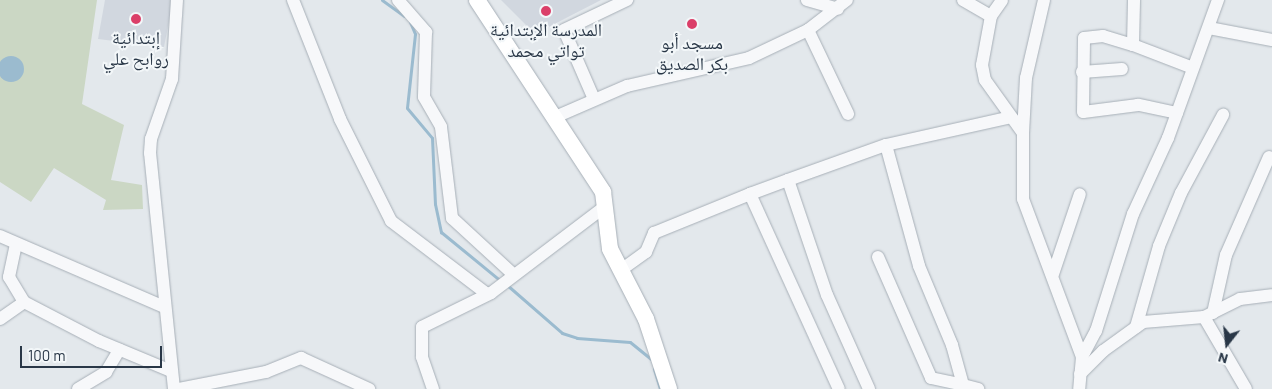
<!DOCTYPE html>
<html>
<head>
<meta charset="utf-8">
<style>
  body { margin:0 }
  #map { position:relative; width:1272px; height:389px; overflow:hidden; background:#e3e8ec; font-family:Barlow,"Noto Naskh Arabic",sans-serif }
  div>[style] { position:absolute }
  .built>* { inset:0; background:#d1d7df }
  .green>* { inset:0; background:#cbd7c4 }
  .water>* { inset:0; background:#9bbbcf }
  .round { border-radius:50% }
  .stream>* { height:3px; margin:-1.5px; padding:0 1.5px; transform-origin:1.5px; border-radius:1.5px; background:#9bbbcf }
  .roads { filter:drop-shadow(0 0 1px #a7afb7) drop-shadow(0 0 1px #a7afb7) }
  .minor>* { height:12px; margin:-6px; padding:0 6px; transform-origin:6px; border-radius:6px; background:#f7f8fa }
  .major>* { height:16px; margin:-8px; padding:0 8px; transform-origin:8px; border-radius:8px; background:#fff }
  .dots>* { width:14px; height:14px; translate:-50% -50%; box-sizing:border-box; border:2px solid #f3f7f9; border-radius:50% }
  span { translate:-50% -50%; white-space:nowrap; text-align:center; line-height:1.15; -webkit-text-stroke:4px #f3f7f9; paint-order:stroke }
  .poi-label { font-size:18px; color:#293747 }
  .north { position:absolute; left:1202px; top:319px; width:50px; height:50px; -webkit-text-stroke:4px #f3f7f9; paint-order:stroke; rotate:196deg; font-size:14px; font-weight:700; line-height:20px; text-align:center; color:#293747 }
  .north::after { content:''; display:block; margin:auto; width:18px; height:22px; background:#293747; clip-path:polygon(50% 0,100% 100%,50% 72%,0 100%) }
  .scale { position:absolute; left:20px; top:346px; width:142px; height:22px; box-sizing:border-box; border:2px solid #293747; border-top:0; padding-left:6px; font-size:15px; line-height:18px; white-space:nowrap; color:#293747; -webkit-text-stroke:4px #f3f7f9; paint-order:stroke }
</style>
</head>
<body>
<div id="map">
  <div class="built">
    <i style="clip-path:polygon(105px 0,173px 0,164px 47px,98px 39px)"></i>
    <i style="clip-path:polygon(501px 0,601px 0,535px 34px)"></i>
  </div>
  <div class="green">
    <i style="clip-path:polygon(0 0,97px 0,82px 104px,124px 125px,111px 180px,142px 185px,143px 209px,103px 210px,106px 200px,54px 168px,31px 202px,0 182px)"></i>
  </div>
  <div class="water">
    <i class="round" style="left:-2px;top:56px;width:26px;height:26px"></i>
  </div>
  <div class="stream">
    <i style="left:382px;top:0;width:27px;rotate:36deg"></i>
    <i style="left:410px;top:22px;width:13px;rotate:67deg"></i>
    <i style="left:415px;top:34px;width:74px;rotate:96.2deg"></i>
    <i style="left:407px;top:108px;width:39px;rotate:50deg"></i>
    <i style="left:432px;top:138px;width:66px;rotate:87.4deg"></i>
    <i style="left:435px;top:204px;width:29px;rotate:78deg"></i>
    <i style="left:441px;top:232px;width:79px;rotate:39.3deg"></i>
    <i style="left:507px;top:285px;width:73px;rotate:41.1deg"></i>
    <i style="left:562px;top:333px;width:16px;rotate:18deg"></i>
    <i style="left:577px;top:338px;width:53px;rotate:4.3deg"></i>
    <i style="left:630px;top:342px;width:27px;rotate:39deg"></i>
    <i style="left:654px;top:369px;width:21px;rotate:73deg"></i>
  </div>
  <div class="roads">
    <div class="minor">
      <i style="left:293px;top:0;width:128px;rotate:68.4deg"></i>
      <i style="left:340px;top:119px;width:114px;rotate:63.4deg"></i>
      <i style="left:391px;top:221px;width:121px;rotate:37.2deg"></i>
      <i style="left:398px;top:0;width:43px;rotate:48.8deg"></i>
      <i style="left:426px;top:32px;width:65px;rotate:91.8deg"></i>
      <i style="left:424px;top:97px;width:34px;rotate:60deg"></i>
      <i style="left:441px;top:127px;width:92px;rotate:83.1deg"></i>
      <i style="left:452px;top:218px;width:84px;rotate:42.6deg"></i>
      <i style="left:807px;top:0;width:32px;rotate:16deg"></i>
      <i style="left:963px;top:0;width:32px;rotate:30deg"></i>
      <i style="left:991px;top:16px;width:50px;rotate:100.4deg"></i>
      <i style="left:982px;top:65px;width:15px;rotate:79deg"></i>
      <i style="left:985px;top:80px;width:65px;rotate:54.4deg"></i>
      <i style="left:1023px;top:133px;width:66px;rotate:90deg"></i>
      <i style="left:1023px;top:199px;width:169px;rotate:69.5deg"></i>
      <i style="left:1082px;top:357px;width:32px;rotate:95deg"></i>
      <i style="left:991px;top:16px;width:19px;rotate:-55deg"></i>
      <i style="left:1209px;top:28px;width:64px;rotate:10.8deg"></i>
      <i style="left:808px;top:30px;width:93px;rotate:64.5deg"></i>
      <i style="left:1133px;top:45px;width:45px;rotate:-88.7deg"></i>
      <i style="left:1082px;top:72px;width:40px;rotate:-4.3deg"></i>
      <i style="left:594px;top:99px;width:75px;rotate:-113.5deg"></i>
      <i style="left:564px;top:30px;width:70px;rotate:-25.5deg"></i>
      <i style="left:1177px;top:113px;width:40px;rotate:-168deg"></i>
      <i style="left:1138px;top:105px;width:55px;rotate:172.7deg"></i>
      <i style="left:1083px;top:112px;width:74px;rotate:-89.2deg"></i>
      <i style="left:1084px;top:38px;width:19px;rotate:-6deg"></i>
      <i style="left:1103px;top:36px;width:31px;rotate:17deg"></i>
      <i style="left:1133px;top:45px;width:64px;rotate:21deg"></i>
      <i style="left:553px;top:118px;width:81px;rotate:-23.4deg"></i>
      <i style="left:627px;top:86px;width:125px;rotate:-12.9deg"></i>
      <i style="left:749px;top:58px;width:65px;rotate:-25.4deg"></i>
      <i style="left:808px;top:30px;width:49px;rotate:-37.6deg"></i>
      <i style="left:1023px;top:133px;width:55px;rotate:-86.9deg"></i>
      <i style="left:1026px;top:78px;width:80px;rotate:-77deg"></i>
      <i style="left:886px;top:145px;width:125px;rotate:74.7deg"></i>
      <i style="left:919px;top:266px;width:86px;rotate:67.3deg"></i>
      <i style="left:952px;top:345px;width:41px;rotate:74.6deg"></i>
      <i style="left:963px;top:385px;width:16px;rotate:15deg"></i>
      <i style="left:788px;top:180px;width:104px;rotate:-19.7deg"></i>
      <i style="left:886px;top:145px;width:128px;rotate:-12.6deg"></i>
      <i style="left:750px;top:194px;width:40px;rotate:-20.2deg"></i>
      <i style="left:788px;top:180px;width:121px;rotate:71.3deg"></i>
      <i style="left:827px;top:295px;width:103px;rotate:65.9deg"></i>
      <i style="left:0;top:236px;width:179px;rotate:23.4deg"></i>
      <i style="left:16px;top:244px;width:34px;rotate:102deg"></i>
      <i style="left:9px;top:277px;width:29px;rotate:59deg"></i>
      <i style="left:24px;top:302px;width:85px;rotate:27.5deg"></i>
      <i style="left:99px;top:341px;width:78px;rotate:22.6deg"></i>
      <i style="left:878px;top:257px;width:132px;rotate:66.3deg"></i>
      <i style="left:931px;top:378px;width:33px;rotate:12deg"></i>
      <i style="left:621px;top:270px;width:31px;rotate:-36deg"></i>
      <i style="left:646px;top:252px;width:21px;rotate:-67deg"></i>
      <i style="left:654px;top:233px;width:104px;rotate:-22.1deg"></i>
      <i style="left:750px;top:194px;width:214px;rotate:65.5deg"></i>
      <i style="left:1053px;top:274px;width:84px;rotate:-71.4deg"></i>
      <i style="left:1213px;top:313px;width:59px;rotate:-77.4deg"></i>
      <i style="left:1226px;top:255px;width:107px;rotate:-66.3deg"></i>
      <i style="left:1204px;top:317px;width:83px;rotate:59.7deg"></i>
      <i style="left:0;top:319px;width:29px;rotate:-35deg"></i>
      <i style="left:1136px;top:327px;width:84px;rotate:-74.1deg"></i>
      <i style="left:1159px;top:246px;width:57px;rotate:-67.5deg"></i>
      <i style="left:1181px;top:193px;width:89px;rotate:-61.7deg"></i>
      <i style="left:1082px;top:357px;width:30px;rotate:-62deg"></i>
      <i style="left:1096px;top:331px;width:123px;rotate:-72.5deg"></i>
      <i style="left:1133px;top:214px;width:84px;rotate:-65.3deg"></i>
      <i style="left:1168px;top:138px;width:147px;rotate:-70.1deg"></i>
      <i style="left:1080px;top:374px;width:33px;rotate:-45deg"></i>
      <i style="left:1103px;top:351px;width:49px;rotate:-35.9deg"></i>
      <i style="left:1143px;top:322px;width:61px;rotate:-4.7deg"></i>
      <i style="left:1204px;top:317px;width:40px;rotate:-26.6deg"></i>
      <i style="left:1240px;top:299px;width:32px;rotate:-7deg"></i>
      <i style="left:78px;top:389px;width:33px;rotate:-31deg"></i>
      <i style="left:106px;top:372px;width:26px;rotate:-59deg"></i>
      <i style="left:174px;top:389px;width:237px;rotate:-95.8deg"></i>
      <i style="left:150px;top:153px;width:14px;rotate:-86deg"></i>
      <i style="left:151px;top:139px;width:64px;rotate:-70.7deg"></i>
      <i style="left:172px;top:79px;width:79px;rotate:-86.4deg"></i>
      <i style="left:179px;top:389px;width:89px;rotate:-11.1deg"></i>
      <i style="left:266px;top:372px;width:38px;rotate:-22deg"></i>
      <i style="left:301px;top:358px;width:75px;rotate:24.5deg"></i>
      <i style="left:433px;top:389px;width:34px;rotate:-109deg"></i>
      <i style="left:422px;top:357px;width:30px;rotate:-90deg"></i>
      <i style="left:422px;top:327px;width:77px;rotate:-26.2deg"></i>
      <i style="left:491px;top:293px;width:141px;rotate:-37.2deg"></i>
    </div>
    <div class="major">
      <i style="left:477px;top:0;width:230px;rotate:56.7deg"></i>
      <i style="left:603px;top:192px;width:57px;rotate:83deg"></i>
      <i style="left:610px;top:249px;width:79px;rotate:62.8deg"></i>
      <i style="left:646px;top:319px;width:74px;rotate:71.8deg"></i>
    </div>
  </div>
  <div class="dots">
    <i style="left:546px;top:11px;background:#db3f69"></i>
    <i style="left:136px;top:19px;background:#db3f69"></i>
    <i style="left:692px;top:24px;background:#db3f69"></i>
  </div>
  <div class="poi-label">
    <span style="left:546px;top:40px">المدرسة الإبتدائية<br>تواتي محمد</span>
    <span style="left:136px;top:48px">إبتدائية<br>روابح علي</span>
    <span style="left:692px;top:53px">مسجد أبو<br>بكر الصديق</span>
  </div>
  <div class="north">N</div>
  <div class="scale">100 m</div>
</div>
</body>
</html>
